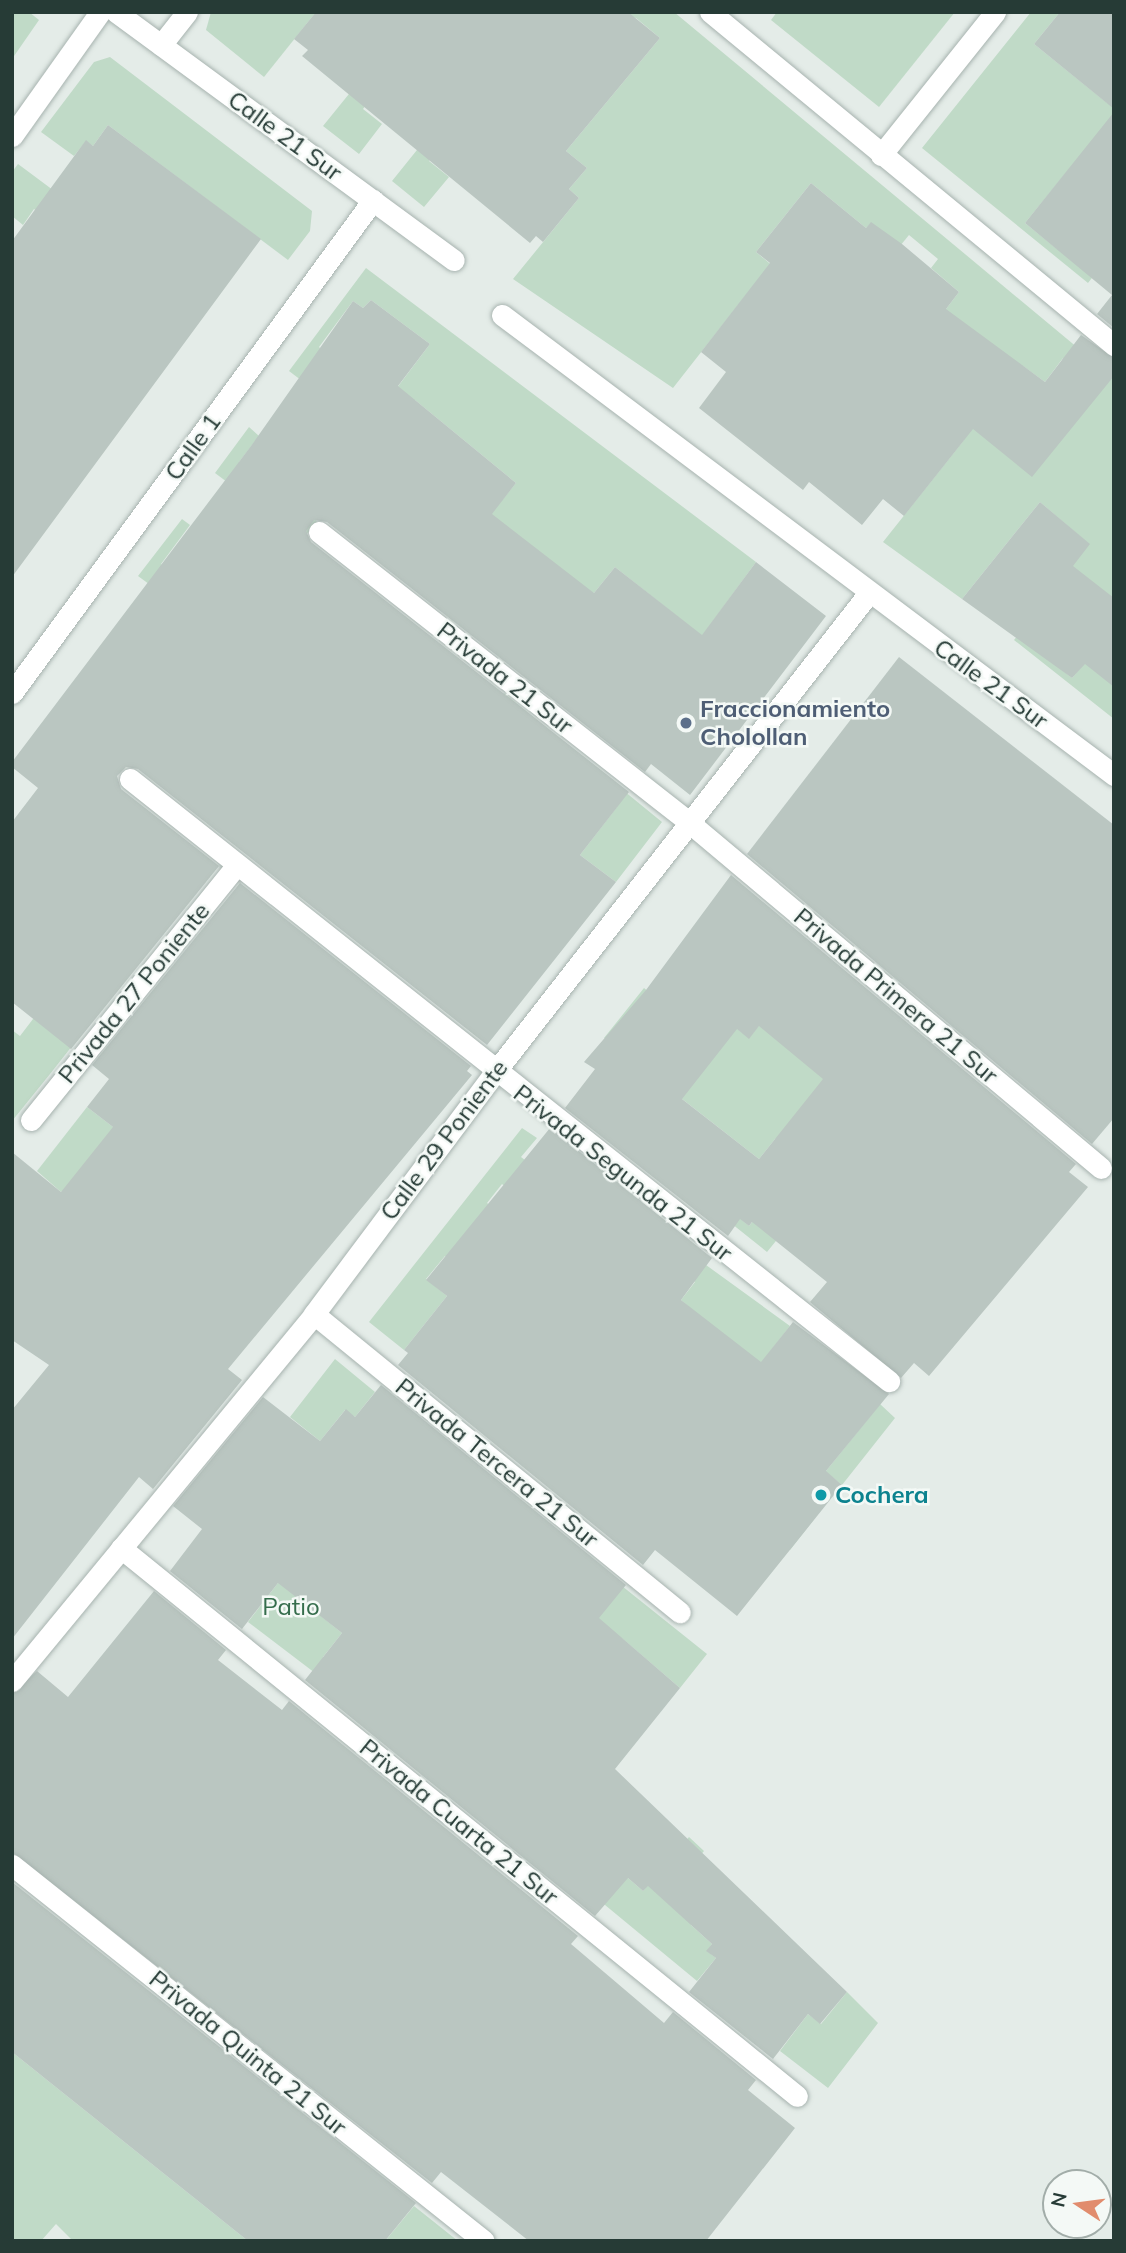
<!DOCTYPE html>
<html>
<head>
<meta charset="utf-8">
<style>
  body { margin:0 }
  #map { position:relative; width:1126px; height:2253px; overflow:hidden; background:#e4ece8; font-family:Mulish,sans-serif }
  div>[style] { position:absolute }
  .green>* { inset:0; background:#c0dac7 }
  .building>* { inset:0; background:#bac6c1 }
  .roads { filter:drop-shadow(0 0 2px #a7b3af) drop-shadow(0 0 2px #a7b3af) }
  .minor>* { height:21px; margin:-10.5px; padding:0 10.5px; transform-origin:10.5px; border-radius:10.5px; background:#fff }
  .dots>* { width:19px; height:19px; translate:-50% -50%; box-sizing:border-box; border:4px solid #f4f9f6; border-radius:50% }
  span { translate:-50% -50%; white-space:nowrap; text-align:center; line-height:1.15; -webkit-text-stroke:5px #f4f9f6; paint-order:stroke }
  .street-label { font-size:24px; color:#263b36 }
  .service-label { font-size:24px; color:#4e5e75; font-weight:700 }
  .left { translate:0 -50%; text-align:left }
  .culture-label { font-size:24px; color:#0d838f; font-weight:700 }
  .park-label { font-size:24px; color:#356d4c }
  .frame { position:absolute; inset:0; border:14px solid #263b36; pointer-events:none }
  .north { position:absolute; left:1042px; top:2169px; width:70px; height:70px; box-sizing:border-box; background:#f4f9f6; border:2px solid #a2ada9; border-radius:50%; rotate:283deg; font-size:19px; font-weight:700; line-height:28px; text-align:center; color:#263b36 }
  .north::after { content:''; display:block; margin:auto; width:24px; height:32px; background:#e18c6d; clip-path:polygon(50% 0,100% 100%,50% 72%,0 100%) }
</style>
</head>
<body>
<div id="map">
  <div class="green">
    <i style="clip-path:polygon(12px 12px,29px 12px,39px 20px,12px 59px)"></i>
    <i style="clip-path:polygon(211px 12px,316px 12px,264px 77px,206px 30px)"></i>
    <i style="clip-path:polygon(evenodd,601px 12px,674px 12px,1114px 378px,1114px 598px,1052px 662px,1072px 678px,1114px 629px,1114px 719px,1014px 640px,1089px 544px,1040px 502px,962px 599px,883px 542px,964px 440px,749px 291px,673px 388px,513px 279px,579px 198px,569px 189px,587px 168px,566px 151px,660px 38px,636px 18px,601px 12px,811px 183px,866px 228px,871px 223px,900px 246px,909px 235px,938px 259px,931px 268px,959px 292px,946px 309px,810px 297px,756px 252px,811px 183px,601px 12px,1063px 358px,1032px 476px,1023px 366px,1045px 382px,1063px 358px)"></i>
    <i style="clip-path:polygon(777px 12px,955px 12px,879px 107px,771px 20px)"></i>
    <i style="clip-path:polygon(1031px 12px,1060px 12px,1034px 44px,1107px 103px,1114px 96px,1114px 114px,1025px 223px,1057px 249px,1078px 223px,1112px 252px,1088px 283px,922px 148px)"></i>
    <i style="clip-path:polygon(110px 57px,312px 211px,310px 231px,288px 260px,108px 125px,93px 146px,86px 141px,74px 156px,41px 132px,94px 62px)"></i>
    <i style="clip-path:polygon(353px 89px,368px 102px,363px 109px,382px 124px,359px 154px,323px 126px)"></i>
    <i style="clip-path:polygon(421px 145px,434px 155px,429px 161px,449px 177px,424px 207px,392px 181px)"></i>
    <i style="clip-path:polygon(18px 164px,57px 193px,41px 214px,34px 209px,23px 225px,12px 216px,12px 172px)"></i>
    <i style="clip-path:polygon(evenodd,366px 268px,756px 562px,702px 636px,615px 567px,594px 593px,460px 552px,516px 483px,415px 400px,381px 441px,289px 371px,366px 268px,371px 300px,430px 344px,381px 409px,319px 347px,353px 301px,363px 308px,371px 300px)"></i>
    <i style="clip-path:polygon(249px 427px,259px 436px,239px 462px,317px 521px,303px 539px,215px 473px)"></i>
    <i style="clip-path:polygon(182px 519px,190px 525px,161px 564px,186px 583px,172px 601px,138px 576px)"></i>
    <i style="clip-path:polygon(504px 693px,662px 822px,616px 882px,580px 855px,617px 807px,428px 789px)"></i>
    <i style="clip-path:polygon(128px 975px,50px 1074px,12px 1121px,12px 1030px,20px 1036px,33px 1019px)"></i>
    <i style="clip-path:polygon(644px 988px,677px 1015px,731px 1024px,749px 1038px,771px 1010px,873px 1121px,775px 1139px,759px 1159px,604px 1038px)"></i>
    <i style="clip-path:polygon(87px 1107px,134px 1143px,61px 1192px,37px 1171px)"></i>
    <i style="clip-path:polygon(522px 1128px,537px 1138px,521px 1157px,546px 1176px,525px 1203px,502px 1184px,487px 1203px,512px 1222px,556px 1314px,826px 1471px,880px 1404px,895px 1418px,842px 1485px,826px 1472px,799px 1505px,815px 1518px,790px 1550px,445px 1256px,426px 1279px,447px 1296px,404px 1350px,369px 1322px)"></i>
    <i style="clip-path:polygon(774px 1195px,797px 1215px,767px 1252px,717px 1212px,723px 1204px,749px 1226px)"></i>
    <i style="clip-path:polygon(684px 1249px,790px 1326px,758px 1367px,681px 1300px,695px 1282px,673px 1264px)"></i>
    <i style="clip-path:polygon(335px 1359px,375px 1392px,355px 1417px,345px 1410px,320px 1441px,290px 1417px)"></i>
    <i style="clip-path:polygon(291px 1566px,330px 1597px,317px 1613px,342px 1633px,323px 1657px,336px 1689px,248px 1622px)"></i>
    <i style="clip-path:polygon(597px 1566px,707px 1654px,680px 1688px,623px 1639px,594px 1624px)"></i>
    <i style="clip-path:polygon(689px 1837px,704px 1851px,687px 1871px,691px 1925px,712px 1944px,707px 1951px,716px 1958px,697px 1981px,576px 1881px,628px 1878px,643px 1891px)"></i>
    <i style="clip-path:polygon(847px 1992px,878px 2023px,828px 2088px,780px 2051px,808px 2014px,821px 2024px)"></i>
    <i style="clip-path:polygon(12px 2052px,248px 2241px,73px 2241px,56px 2224px,41px 2241px,12px 2241px)"></i>
    <i style="clip-path:polygon(414px 2206px,458px 2241px,386px 2240px)"></i>
  </div>
  <div class="building">
    <i style="clip-path:polygon(316px 12px,628px 12px,660px 38px,566px 151px,587px 168px,569px 189px,579px 198px,543px 242px,536px 236px,530px 243px,302px 56px,308px 50px,294px 39px)"></i>
    <i style="clip-path:polygon(1060px 12px,1114px 12px,1114px 109px,1034px 44px)"></i>
    <i style="clip-path:polygon(1114px 112px,1114px 328px,1097px 314px,1112px 295px,1025px 223px)"></i>
    <i style="clip-path:polygon(108px 125px,261px 239px,12px 577px,12px 241px,86px 140px,93px 146px)"></i>
    <i style="clip-path:polygon(811px 183px,866px 228px,871px 222px,902px 244px,959px 292px,946px 309px,1045px 382px,1081px 335px,1114px 358px,1114px 376px,1032px 477px,973px 429px,904px 516px,883px 499px,862px 525px,809px 482px,803px 490px,699px 408px,726px 372px,701px 352px,770px 263px,756px 252px)"></i>
    <i style="clip-path:polygon(371px 300px,430px 344px,398px 386px,516px 483px,492px 514px,594px 593px,615px 567px,702px 635px,756px 562px,826px 616px,690px 795px,651px 764px,645px 772px,327px 522px,314px 520px,306px 531px,311px 542px,629px 792px,580px 855px,616px 882px,487px 1045px,138px 769px,126px 767px,117px 776px,121px 789px,219px 866px,71px 1049px,12px 1002px,12px 822px,38px 788px,12px 767px,12px 762px,251px 446px,353px 301px,363px 308px)"></i>
    <i style="clip-path:polygon(1040px 502px,1090px 544px,1073px 566px,1114px 598px,1114px 687px,1085px 664px,1072px 678px,962px 599px)"></i>
    <i style="clip-path:polygon(899px 657px,1114px 825px,1114px 1118px,1092px 1144px,747px 854px)"></i>
    <i style="clip-path:polygon(evenodd,731px 875px,1076px 1164px,1069px 1172px,1088px 1187px,929px 1376px,914px 1363px,901px 1378px,810px 1302px,827px 1282px,752px 1222px,749px 1226px,740px 1219px,728px 1236px,565px 1108px,595px 1069px,584px 1062px,646px 990px,731px 875px,759px 1026px,823px 1079px,759px 1159px,682px 1099px,737px 1029px,749px 1039px,759px 1026px)"></i>
    <i style="clip-path:polygon(240px 883px,471px 1066px,467px 1071px,472px 1075px,228px 1369px,242px 1380px,153px 1489px,139px 1477px,12px 1639px,12px 1410px,49px 1365px,12px 1340px,12px 1152px,61px 1192px,113px 1127px,87px 1107px,109px 1079px,92px 1065px)"></i>
    <i style="clip-path:polygon(550px 1128px,712px 1258px,681px 1300px,761px 1362px,793px 1322px,889px 1394px,826px 1471px,842px 1485px,737px 1616px,655px 1550px,643px 1565px,398px 1365px,408px 1353px,404px 1350px,447px 1296px,426px 1280px)"></i>
    <i style="clip-path:polygon(381px 1385px,626px 1585px,599px 1618px,680px 1688px,615px 1769px,847px 1992px,820px 2024px,808px 2014px,773px 2059px,689px 1992px,716px 1958px,706px 1951px,712px 1944px,648px 1886px,643px 1891px,628px 1878px,595px 1916px,305px 1680px,342px 1633px,278px 1583px,242px 1629px,170px 1571px,202px 1529px,173px 1506px,263px 1397px,320px 1441px,346px 1409px,355px 1417px)"></i>
    <i style="clip-path:polygon(154px 1591px,226px 1650px,218px 1660px,282px 1710px,289px 1701px,578px 1936px,571px 1944px,664px 2023px,673px 2012px,756px 2080px,748px 2090px,795px 2128px,706px 2241px,529px 2241px,441px 2172px,432px 2183px,12px 1852px,12px 1694px,37px 1671px,68px 1697px)"></i>
    <i style="clip-path:polygon(12px 1882px,416px 2203px,385px 2241px,248px 2241px,12px 2052px)"></i>
  </div>
  <div class="roads">
    <div class="minor">
      <i style="left:116px;top:12px;width:419px;rotate:36.3deg"></i>
      <i style="left:710px;top:12px;width:524px;rotate:39.5deg"></i>
      <i style="left:161px;top:45px;width:42px;rotate:-51.8deg"></i>
      <i style="left:12px;top:136px;width:152px;rotate:-54.6deg"></i>
      <i style="left:881px;top:155px;width:183px;rotate:-51.4deg"></i>
      <i style="left:502px;top:315px;width:766px;rotate:36.93deg"></i>
      <i style="left:319px;top:532px;width:473px;rotate:38.1deg"></i>
      <i style="left:691px;top:824px;width:535px;rotate:40deg"></i>
      <i style="left:12px;top:693px;width:611px;rotate:-53.79deg"></i>
      <i style="left:130px;top:779px;width:969px;rotate:38.42deg"></i>
      <i style="left:31px;top:1120px;width:328px;rotate:-51.1deg"></i>
      <i style="left:314px;top:1314px;width:472px;rotate:39.2deg"></i>
      <i style="left:121px;top:1548px;width:870px;rotate:39.03deg"></i>
      <i style="left:12px;top:1681px;width:475px;rotate:-50.5deg"></i>
      <i style="left:314px;top:1314px;width:302px;rotate:-53.2deg"></i>
      <i style="left:495px;top:1072px;width:606px;rotate:-52.03deg"></i>
      <i style="left:12px;top:1865px;width:603px;rotate:38.54deg"></i>
    </div>
  </div>
  <div class="dots">
    <i style="left:686px;top:723px;background:#5c6f8a"></i>
    <i style="left:821px;top:1495px;background:#0f9aa8"></i>
  </div>
  <div class="street-label">
    <span style="left:285px;top:136px;rotate:36deg">Calle 21 Sur</span>
    <span style="left:193px;top:447px;rotate:-54deg">Calle 1</span>
    <span style="left:505px;top:678px;rotate:38deg">Privada 21 Sur</span>
    <span style="left:991px;top:684px;rotate:36deg">Calle 21 Sur</span>
    <span style="left:134px;top:993px;rotate:-51deg">Privada 27 Poniente</span>
    <span style="left:896px;top:996px;rotate:40deg">Privada Primera 21 Sur</span>
    <span style="left:444px;top:1140px;rotate:-53deg">Calle 29 Poniente</span>
    <span style="left:623px;top:1173px;rotate:38deg">Privada Segunda 21 Sur</span>
    <span style="left:497px;top:1463px;rotate:39deg">Privada Tercera 21 Sur</span>
    <span style="left:459px;top:1822px;rotate:39deg">Privada Cuarta 21 Sur</span>
    <span style="left:248px;top:2053px;rotate:39deg">Privada Quinta 21 Sur</span>
  </div>
  <div class="service-label">
    <span class="left" style="left:700px;top:723px">Fraccionamiento<br>Cholollan</span>
  </div>
  <div class="culture-label">
    <span class="left" style="left:835px;top:1495px">Cochera</span>
  </div>
  <div class="park-label">
    <span style="left:291px;top:1607px">Patio</span>
  </div>
  <div class="frame"></div>
  <div class="north">N</div>
</div>
</body>
</html>
